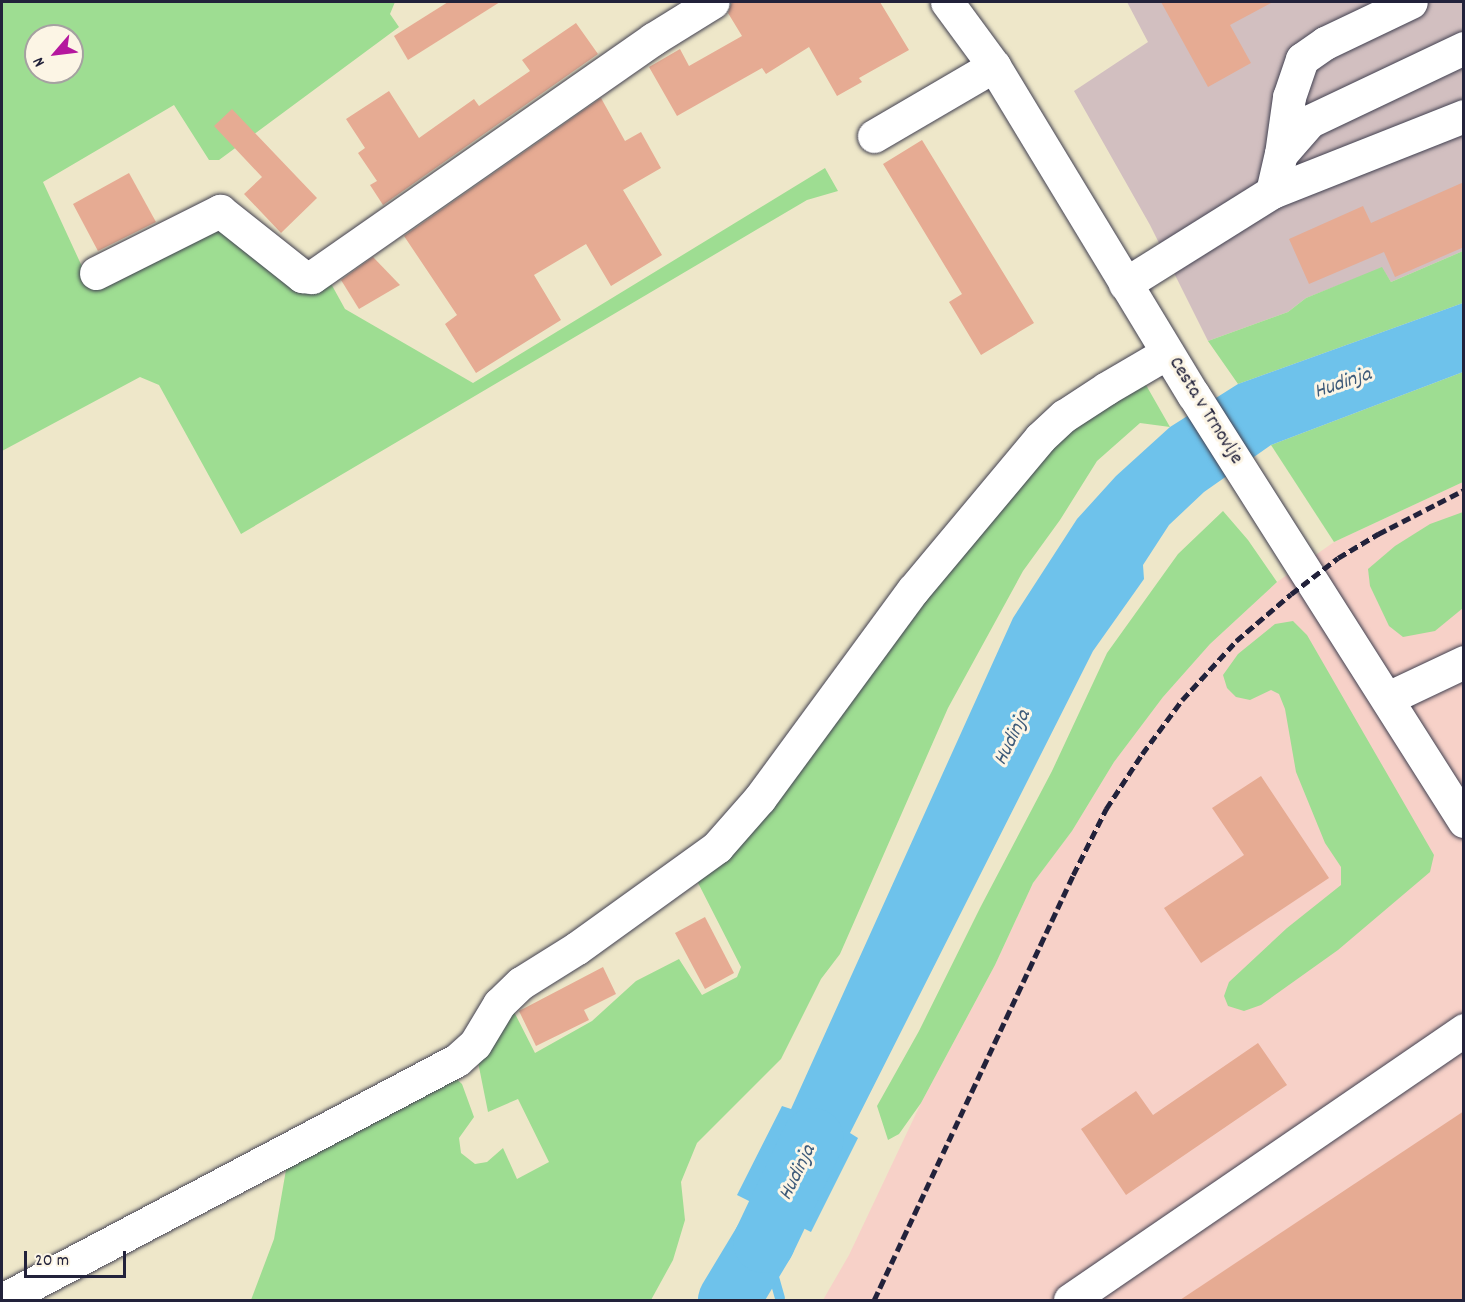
<!DOCTYPE html>
<html>
<head>
<meta charset="utf-8">
<style>
  body { margin:0 }
  #map { position:relative; width:1465px; height:1302px; overflow:hidden; background:#eee7c9; font-family:Dekko,sans-serif }
  div>[style] { position:absolute }
  .built>* { inset:0; background:#f7d1c8 }
  .industrial>* { inset:0; background:#d2bfc0 }
  .green>* { inset:0; background:#9edd92 }
  .water>* { inset:0; background:#6ec2eb }
  .stream>* { height:10px; margin:-5px; padding:0 5px; transform-origin:5px; border-radius:5px; background:#6ec2eb }
  .river>* { height:62px; margin:-31px; padding:0 31px; transform-origin:31px; border-radius:31px; background:#6ec2eb }
  .building>* { inset:0; background:#e6ab93 }
  .roads { filter:drop-shadow(0 0 2px #414050) drop-shadow(0 0 2px #414050) }
  .minor>* { height:33px; margin:-16.5px; padding:0 16.5px; transform-origin:16.5px; border-radius:16.5px; background:#fff }
  .rail>* { height:4.5px; margin-top:-2.25px; transform-origin:0; background:repeating-linear-gradient(90deg,#22223b 0 9px,transparent 0 13.5px) }
  span { translate:-50% -50%; white-space:nowrap; text-align:center; line-height:1.15; -webkit-text-stroke:6px #fcf5e5; paint-order:stroke }
  .street-label { font-size:20px; color:#22223b }
  .water-label { font-size:21px; color:#3d5a79; font-style:italic }
  .frame { position:absolute; inset:0; border:3px solid #22223b; pointer-events:none }
  .north { position:absolute; left:24px; top:24px; width:60px; height:60px; box-sizing:border-box; background:#fcf5e5; border:2px solid #a5a1a1; border-radius:50%; rotate:242deg; font-size:16px; font-weight:700; line-height:24px; text-align:center; color:#22223b }
  .north::after { content:''; display:block; margin:auto; width:21px; height:27px; background:#b5179e; clip-path:polygon(50% 0,100% 100%,50% 72%,0 100%) }
  .scale { position:absolute; left:24px; top:1251px; width:102px; height:27px; box-sizing:border-box; border:3px solid #22223b; border-top:0; padding-left:8px; font-size:18px; line-height:21px; white-space:nowrap; color:#22223b; -webkit-text-stroke:4px #fcf5e5; paint-order:stroke }
</style>
</head>
<body>
<div id="map">
  <div class="built">
    <i style="clip-path:polygon(1463px 482px,1463px 1300px,823px 1300px,849px 1255px,921px 1103px,995px 965px,1033px 883px,1072px 831px,1114px 762px,1163px 697px,1210px 644px,1277px 582px,1334px 542px)"></i>
  </div>
  <div class="industrial">
    <i style="clip-path:polygon(1127px 2px,1463px 2px,1463px 251px,1391px 282px,1382px 268px,1306px 298px,1288px 312px,1208px 341px,1150px 225px,1074px 91px,1148px 42px)"></i>
  </div>
  <div class="green">
    <i style="clip-path:polygon(evenodd,2px 2px,395px 2px,390px 14px,399px 27px,219px 160px,209px 160px,174px 105px,43px 182px,91px 286px,216px 224px,329px 280px,345px 309px,473px 383px,825px 168px,838px 191px,807px 200px,241px 534px,159px 385px,140px 377px,2px 451px,2px 2px,36px 36px,72px 36px,72px 72px,36px 72px,36px 36px)"></i>
    <i style="clip-path:polygon(1463px 251px,1463px 303px,1238px 384px,1208px 341px,1288px 312px,1306px 298px,1382px 267px,1391px 282px)"></i>
    <i style="clip-path:polygon(1463px 372px,1463px 482px,1334px 542px,1271px 445px)"></i>
    <i style="clip-path:polygon(1142px 378px,1170px 427px,1140px 423px,1097px 461px,1060px 520px,1023px 571px,948px 708px,840px 954px,821px 979px,781px 1059px,697px 1143px,681px 1182px,685px 1220px,673px 1260px,651px 1300px,251px 1300px,274px 1239px,287px 1164px,451px 1074px,462px 1084px,474px 1117px,459px 1138px,461px 1153px,475px 1164px,487px 1162px,503px 1148px,517px 1179px,549px 1162px,518px 1099px,488px 1112px,477px 1057px,509px 1002px,535px 1053px,592px 1021px,636px 981px,679px 959px,702px 995px,737px 977px,741px 967px,693px 873px,1068px 424px)"></i>
    <i style="clip-path:polygon(1223px 511px,1248px 540px,1277px 582px,1210px 644px,1163px 697px,1114px 762px,1072px 831px,1033px 883px,995px 965px,921px 1103px,899px 1134px,888px 1140px,877px 1106px,919px 1031px,980px 908px,1052px 771px,1107px 653px,1178px 554px)"></i>
    <i style="clip-path:polygon(1463px 512px,1463px 608px,1435px 631px,1403px 637px,1389px 626px,1370px 586px,1368px 569px,1395px 546px,1430px 524px)"></i>
    <i style="clip-path:polygon(1293px 621px,1307px 635px,1434px 855px,1430px 872px,1338px 950px,1261px 1005px,1244px 1011px,1228px 1006px,1224px 996px,1229px 982px,1287px 928px,1341px 885px,1341px 867px,1325px 843px,1296px 772px,1285px 709px,1279px 694px,1271px 690px,1250px 700px,1236px 697px,1227px 688px,1223px 675px,1238px 654px,1275px 624px)"></i>
  </div>
  <div class="water">
    <i style="clip-path:polygon(1463px 303px,1463px 372px,1271px 445px,1204px 492px,1169px 525px,1143px 565px,1144px 579px,1093px 651px,850px 1133px,858px 1138px,811px 1232px,737px 1195px,782px 1106px,791px 1109px,1013px 618px,1077px 519px,1116px 476px,1170px 427px,1238px 384px)"></i>
  </div>
  <div class="stream">
    <i style="left:764px;top:1242px;width:58px;rotate:74.1deg"></i>
  </div>
  <div class="river">
    <i style="left:729px;top:1300px;width:68px;rotate:-58.9deg"></i>
    <i style="left:764px;top:1242px;width:114px;rotate:-64.6deg"></i>
  </div>
  <div class="building">
    <i style="clip-path:polygon(448px 2px,500px 2px,408px 60px,394px 36px)"></i>
    <i style="clip-path:polygon(732px 2px,880px 2px,909px 50px,859px 78px,862px 82px,837px 96px,809px 47px,766px 74px,762px 68px,677px 116px,649px 67px,680px 49px,689px 66px,742px 36px,728px 13px)"></i>
    <i style="clip-path:polygon(1161px 2px,1273px 2px,1230px 25px,1251px 63px,1208px 87px)"></i>
    <i style="clip-path:polygon(576px 23px,598px 54px,383px 205px,370px 185px,377px 181px,358px 153px,365px 148px,346px 119px,389px 91px,419px 138px,474px 99px,479px 106px,530px 71px,522px 60px)"></i>
    <i style="clip-path:polygon(601px 98px,625px 141px,641px 132px,661px 168px,623px 190px,662px 255px,611px 286px,586px 244px,534px 275px,561px 320px,476px 373px,445px 324px,457px 315px,404px 236px)"></i>
    <i style="clip-path:polygon(232px 109px,317px 198px,281px 233px,244px 194px,262px 177px,214px 126px)"></i>
    <i style="clip-path:polygon(922px 140px,1034px 323px,981px 355px,949px 302px,962px 294px,883px 164px)"></i>
    <i style="clip-path:polygon(129px 173px,156px 222px,98px 251px,73px 204px)"></i>
    <i style="clip-path:polygon(1464px 182px,1464px 247px,1395px 277px,1384px 252px,1309px 284px,1289px 239px,1363px 206px,1371px 223px)"></i>
    <i style="clip-path:polygon(373px 257px,400px 285px,359px 309px,341px 280px)"></i>
    <i style="clip-path:polygon(1261px 776px,1329px 878px,1201px 963px,1164px 908px,1244px 855px,1212px 808px)"></i>
    <i style="clip-path:polygon(705px 917px,734px 973px,705px 989px,675px 933px)"></i>
    <i style="clip-path:polygon(603px 967px,616px 994px,584px 1010px,589px 1020px,536px 1046px,519px 1011px)"></i>
    <i style="clip-path:polygon(1258px 1043px,1287px 1085px,1126px 1195px,1081px 1129px,1136px 1091px,1153px 1115px)"></i>
    <i style="clip-path:polygon(1464px 1111px,1464px 1300px,1180px 1300px)"></i>
  </div>
  <div class="roads">
    <div class="minor">
      <i style="left:947px;top:2px;width:79px;rotate:53.7deg"></i>
      <i style="left:994px;top:66px;width:384px;rotate:58.8deg"></i>
      <i style="left:1193px;top:394px;width:506px;rotate:57.6deg"></i>
      <i style="left:874px;top:136px;width:139px;rotate:-30.3deg"></i>
      <i style="left:1281px;top:154px;width:58px;rotate:-82deg"></i>
      <i style="left:1289px;top:97px;width:40px;rotate:-71.1deg"></i>
      <i style="left:1302px;top:59px;width:28px;rotate:-35deg"></i>
      <i style="left:1325px;top:43px;width:95px;rotate:-25.5deg"></i>
      <i style="left:1272px;top:192px;width:39px;rotate:-77deg"></i>
      <i style="left:1281px;top:154px;width:44px;rotate:-48.7deg"></i>
      <i style="left:1310px;top:121px;width:170px;rotate:-25.4deg"></i>
      <i style="left:96px;top:273px;width:139px;rotate:-26.6deg"></i>
      <i style="left:220px;top:211px;width:105px;rotate:38.4deg"></i>
      <i style="left:302px;top:276px;width:10px;rotate:6deg"></i>
      <i style="left:312px;top:277px;width:416px;rotate:-34.9deg"></i>
      <i style="left:653px;top:39px;width:70px;rotate:-31.7deg"></i>
      <i style="left:1125px;top:284px;width:173px;rotate:-32deg"></i>
      <i style="left:1272px;top:192px;width:206px;rotate:-21.6deg"></i>
      <i style="left:1388px;top:698px;width:84px;rotate:-25.3deg"></i>
      <i style="left:2px;top:1300px;width:514px;rotate:-27.81deg"></i>
      <i style="left:457px;top:1060px;width:24px;rotate:-42deg"></i>
      <i style="left:475px;top:1044px;width:47px;rotate:-59deg"></i>
      <i style="left:499px;top:1004px;width:30px;rotate:-44deg"></i>
      <i style="left:521px;top:983px;width:66px;rotate:-32deg"></i>
      <i style="left:577px;top:948px;width:173px;rotate:-35.8deg"></i>
      <i style="left:717px;top:847px;width:65px;rotate:-48.7deg"></i>
      <i style="left:760px;top:798px;width:258px;rotate:-53.7deg"></i>
      <i style="left:913px;top:590px;width:198px;rotate:-50.1deg"></i>
      <i style="left:1040px;top:438px;width:33px;rotate:-43deg"></i>
      <i style="left:1064px;top:416px;width:51px;rotate:-33.1deg"></i>
      <i style="left:1107px;top:388px;width:69px;rotate:-30.3deg"></i>
      <i style="left:1070px;top:1300px;width:478px;rotate:-34.4deg"></i>
    </div>
  </div>
  <div class="rail">
    <i style="left:874px;top:1300px;width:469px;rotate:-64.9deg"></i>
    <i style="left:1073px;top:875px;width:74px;rotate:-63.4deg"></i>
    <i style="left:1106px;top:809px;width:66px;rotate:-56.8deg"></i>
    <i style="left:1142px;top:754px;width:67px;rotate:-53.5deg"></i>
    <i style="left:1182px;top:700px;width:80px;rotate:-47.5deg"></i>
    <i style="left:1236px;top:641px;width:72px;rotate:-40.5deg"></i>
    <i style="left:1291px;top:594px;width:59px;rotate:-37.5deg"></i>
    <i style="left:1338px;top:558px;width:47px;rotate:-31deg"></i>
    <i style="left:1378px;top:534px;width:97px;rotate:-27.1deg"></i>
  </div>
  <div class="street-label">
    <span style="left:1205px;top:411px;rotate:58deg">Cesta v Trnovlje</span>
  </div>
  <div class="water-label">
    <span style="left:1343px;top:384px;rotate:-19deg">Hudinja</span>
    <span style="left:1013px;top:738px;rotate:-64deg">Hudinja</span>
    <span style="left:798px;top:1173px;rotate:-64deg">Hudinja</span>
  </div>
  <div class="frame"></div>
  <div class="north">N</div>
  <div class="scale">20 m</div>
</div>
</body>
</html>
